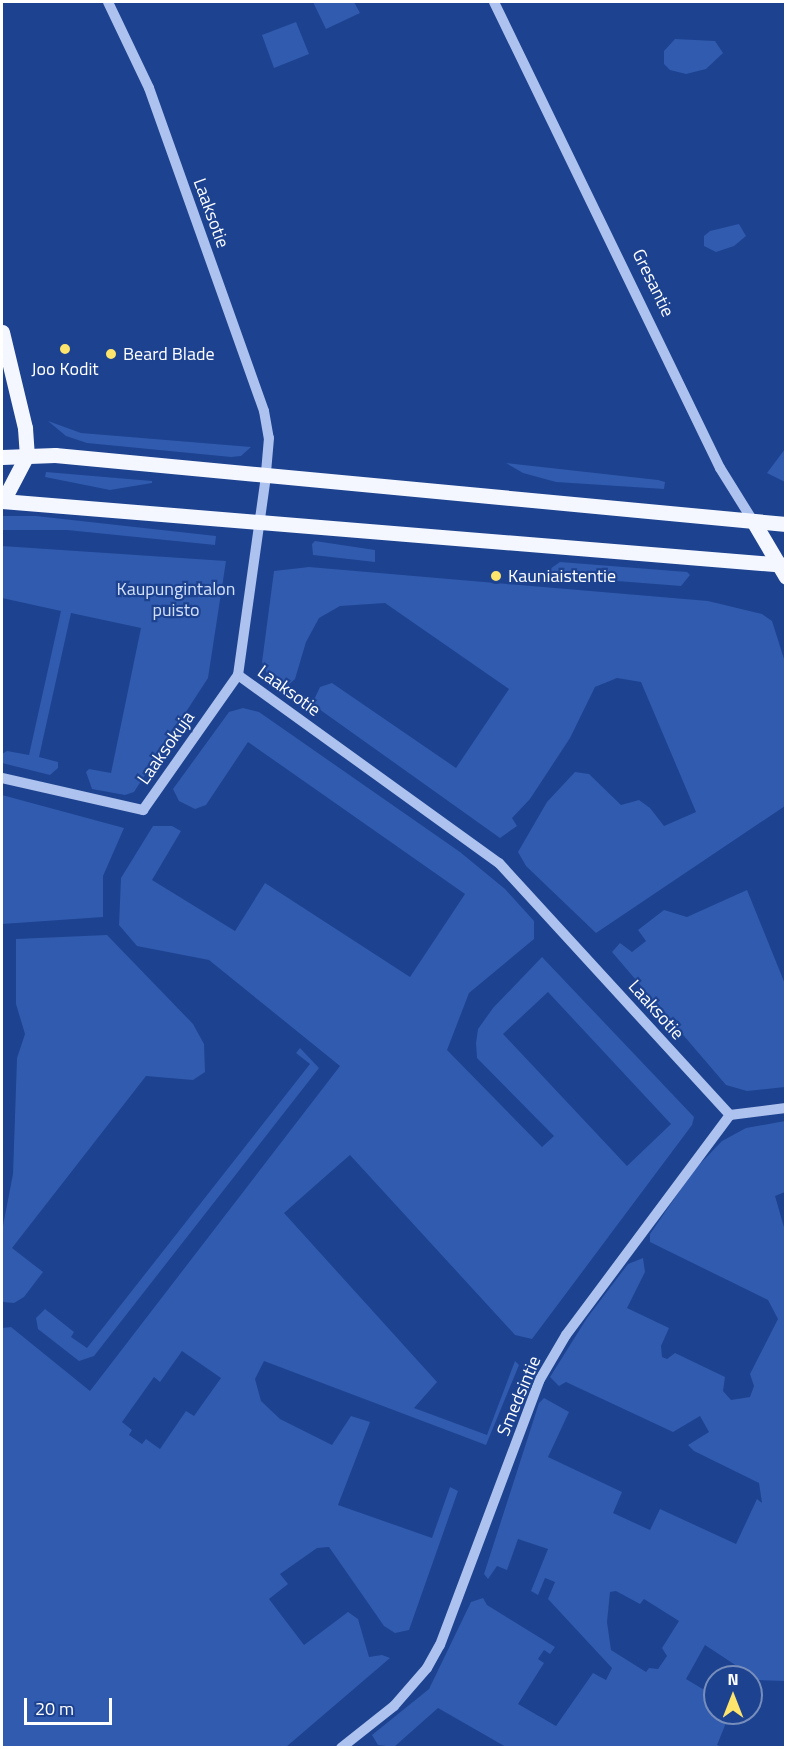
<!DOCTYPE html>
<html>
<head>
<meta charset="utf-8">
<style>
  body { margin:0 }
  #map { position:relative; width:787px; height:1749px; overflow:hidden; background:#1d4290; font-family:"Titillium Web",sans-serif }
  div>[style] { position:absolute }
  .green>* { inset:0; background:#315bae }
  .minor>* { height:10px; margin:-5px; padding:0 5px; transform-origin:5px; border-radius:5px; background:#adc2ee }
  .major>* { height:15px; margin:-7.5px; padding:0 7.5px; transform-origin:7.5px; border-radius:7.5px; background:#f4f7ff }
  .dots>* { width:16px; height:16px; translate:-50% -50%; box-sizing:border-box; border:3px solid #1d4290; border-radius:50% }
  span { translate:-50% -50%; white-space:nowrap; text-align:center; line-height:1.15; -webkit-text-stroke:4.5px #1d4290; paint-order:stroke }
  .street-label { font-size:18px; color:#fff }
  .poi-label { font-size:18px; color:#fff }
  .left { translate:0 -50%; text-align:left }
  .park-label { font-size:18px; color:#d3e0fa }
  .frame { position:absolute; inset:0; border:3px solid #fff; pointer-events:none }
  .north { position:absolute; left:703px; top:1665px; width:60px; height:60px; box-sizing:border-box; background:#1d4290; border:2px solid #778ebc; border-radius:50%; rotate:0deg; font-size:16px; font-weight:700; line-height:24px; text-align:center; color:#fff }
  .north::after { content:''; display:block; margin:auto; width:21px; height:27px; background:#fde46c; clip-path:polygon(50% 0,100% 100%,50% 72%,0 100%) }
  .scale { position:absolute; left:24px; top:1698px; width:88px; height:27px; box-sizing:border-box; border:3px solid #fff; border-top:0; padding-left:8px; font-size:18px; line-height:21px; white-space:nowrap; color:#fff; -webkit-text-stroke:4px #1d4290; paint-order:stroke }
</style>
</head>
<body>
<div id="map">
  <div class="green">
    <i style="clip-path:polygon(313px 2px,354px 2px,360px 13px,326px 29px)"></i>
    <i style="clip-path:polygon(296px 22px,309px 54px,274px 68px,262px 35px)"></i>
    <i style="clip-path:polygon(675px 39px,715px 41px,723px 53px,706px 69px,686px 74px,670px 70px,664px 64px,664px 51px)"></i>
    <i style="clip-path:polygon(739px 224px,746px 236px,734px 246px,716px 252px,704px 246px,704px 236px,710px 231px)"></i>
    <i style="clip-path:polygon(48px 421px,81px 433px,251px 447px,241px 456px,231px 457px,87px 443px,66px 436px)"></i>
    <i style="clip-path:polygon(785px 449px,785px 482px,767px 473px)"></i>
    <i style="clip-path:polygon(506px 463px,658px 480px,665px 482px,664px 489px,556px 482px,523px 473px)"></i>
    <i style="clip-path:polygon(46px 472px,152px 481px,152px 483px,110px 490px,45px 477px)"></i>
    <i style="clip-path:polygon(2px 516px,36px 516px,216px 536px,215px 545px,67px 530px,2px 530px)"></i>
    <i style="clip-path:polygon(315px 541px,375px 550px,375px 562px,313px 555px,312px 544px)"></i>
    <i style="clip-path:polygon(2px 546px,226px 561px,208px 678px,134px 792px,125px 795px,92px 789px,86px 772px,89px 769px,111px 773px,141px 628px,71px 613px,39px 757px,58px 762px,58px 768px,50px 775px,2px 763px,2px 754px,7px 751px,29px 755px,61px 611px,2px 598px)"></i>
    <i style="clip-path:polygon(560px 562px,687px 572px,690px 575px,681px 586px,552px 576px,550px 569px)"></i>
    <i style="clip-path:polygon(309px 567px,708px 601px,762px 614px,772px 621px,785px 662px,785px 806px,596px 933px,526px 866px,518px 852px,547px 802px,575px 772px,589px 774px,621px 805px,639px 800px,650px 808px,664px 826px,696px 812px,641px 682px,617px 678px,595px 687px,570px 738px,530px 799px,512px 818px,517px 826px,500px 838px,312px 704px,320px 687px,332px 683px,456px 768px,509px 689px,385px 603px,340px 606px,319px 618px,306px 642px,295px 679px,286px 687px,267px 674px,262px 662px,274px 571px)"></i>
    <i style="clip-path:polygon(evenodd,243px 708px,259px 712px,460px 852px,505px 889px,534px 921px,534px 939px,469px 993px,447px 1050px,542px 1147px,554px 1136px,477px 1058px,476px 1043px,478px 1029px,493px 1008px,542px 957px,694px 1117px,692px 1125px,532px 1339px,515px 1335px,350px 1155px,327px 1175px,284px 1213px,437px 1382px,414px 1408px,487px 1435px,515px 1361px,519px 1365px,486px 1445px,264px 1361px,255px 1379px,261px 1401px,280px 1419px,332px 1445px,351px 1416px,370px 1422px,338px 1505px,432px 1538px,450px 1487px,458px 1491px,409px 1630px,395px 1633px,384px 1626px,329px 1547px,317px 1548px,280px 1574px,288px 1584px,269px 1599px,304px 1645px,348px 1612px,358px 1619px,369px 1657px,382px 1655px,390px 1658px,286px 1747px,2px 1747px,2px 1328px,11px 1327px,90px 1391px,340px 1066px,209px 960px,137px 946px,119px 925px,121px 878px,153px 826px,172px 826px,181px 831px,152px 880px,235px 931px,265px 883px,410px 977px,465px 894px,248px 742px,206px 805px,195px 809px,179px 801px,173px 789px,229px 712px,243px 708px,548px 992px,671px 1124px,627px 1166px,503px 1034px,548px 992px,243px 708px,182px 1351px,221px 1378px,194px 1416px,186px 1411px,160px 1449px,146px 1439px,142px 1444px,129px 1435px,132px 1430px,122px 1422px,154px 1377px,160px 1382px,182px 1351px)"></i>
    <i style="clip-path:polygon(2px 795px,124px 828px,103px 876px,103px 917px,2px 924px)"></i>
    <i style="clip-path:polygon(747px 890px,785px 984px,785px 1087px,747px 1091px,726px 1085px,612px 952px,620px 943px,632px 952px,646px 941px,638px 930px,664px 910px,687px 917px)"></i>
    <i style="clip-path:polygon(107px 935px,193px 1024px,204px 1044px,205px 1072px,193px 1080px,146px 1076px,12px 1248px,43px 1272px,24px 1297px,14px 1303px,3px 1302px,2px 1231px,13px 1174px,17px 1058px,25px 1034px,16px 1004px,16px 939px)"></i>
    <i style="clip-path:polygon(300px 1048px,319px 1068px,94px 1356px,79px 1361px,38px 1329px,36px 1318px,45px 1309px,74px 1332px,71px 1337px,87px 1348px,310px 1064px,296px 1053px)"></i>
    <i style="clip-path:polygon(evenodd,785px 1121px,785px 1192px,775px 1196px,786px 1234px,785px 1681px,758px 1680px,705px 1645px,686px 1679px,711px 1694px,715px 1713px,721px 1713px,726px 1723px,717px 1745px,723px 1747px,506px 1747px,438px 1708px,394px 1747px,378px 1745px,372px 1735px,429px 1689px,471px 1602px,483px 1598px,487px 1605px,555px 1647px,550px 1654px,544px 1650px,538px 1659px,544px 1663px,518px 1704px,556px 1726px,593px 1673px,606px 1680px,612px 1668px,548px 1599px,555px 1582px,545px 1578px,538px 1595px,531px 1591px,548px 1549px,518px 1539px,507px 1570px,497px 1566px,488px 1579px,484px 1574px,539px 1403px,544px 1398px,569px 1412px,548px 1457px,622px 1492px,613px 1513px,650px 1530px,660px 1509px,736px 1544px,757px 1499px,762px 1503px,759px 1483px,694px 1451px,688px 1445px,709px 1432px,700px 1416px,673px 1432px,566px 1382px,559px 1386px,550px 1377px,587px 1318px,628px 1264px,643px 1258px,645px 1272px,627px 1308px,669px 1328px,661px 1346px,662px 1357px,667px 1359px,675px 1353px,725px 1377px,723px 1391px,731px 1400px,750px 1397px,754px 1386px,750px 1374px,778px 1319px,768px 1300px,650px 1242px,650px 1234px,694px 1170px,722px 1141px,746px 1128px,785px 1121px,616px 1591px,640px 1604px,644px 1599px,679px 1621px,662px 1648px,667px 1656px,658px 1669px,649px 1668px,646px 1672px,611px 1650px,607px 1622px,610px 1592px,616px 1591px)"></i>
  </div>
  <div class="minor">
    <i style="left:108px;top:2px;width:95px;rotate:64.5deg"></i>
    <i style="left:149px;top:88px;width:343px;rotate:70.4deg"></i>
    <i style="left:264px;top:411px;width:27px;rotate:80deg"></i>
    <i style="left:269px;top:438px;width:38px;rotate:95deg"></i>
    <i style="left:266px;top:476px;width:201px;rotate:98deg"></i>
    <i style="left:238px;top:675px;width:322px;rotate:35.8deg"></i>
    <i style="left:499px;top:863px;width:342px;rotate:47.5deg"></i>
    <i style="left:494px;top:2px;width:518px;rotate:64.13deg"></i>
    <i style="left:720px;top:468px;width:62px;rotate:58.1deg"></i>
    <i style="left:2px;top:778px;width:145px;rotate:12.8deg"></i>
    <i style="left:143px;top:810px;width:165px;rotate:-54.9deg"></i>
    <i style="left:341px;top:1748px;width:68px;rotate:-38.4deg"></i>
    <i style="left:394px;top:1706px;width:50px;rotate:-49deg"></i>
    <i style="left:427px;top:1668px;width:26px;rotate:-61deg"></i>
    <i style="left:440px;top:1645px;width:282px;rotate:-69.4deg"></i>
    <i style="left:539px;top:1381px;width:53px;rotate:-59.6deg"></i>
    <i style="left:566px;top:1335px;width:274px;rotate:-53.3deg"></i>
    <i style="left:730px;top:1115px;width:56px;rotate:-7.1deg"></i>
  </div>
  <div class="major">
    <i style="left:2px;top:332px;width:99px;rotate:76.5deg"></i>
    <i style="left:25px;top:428px;width:27px;rotate:86deg"></i>
    <i style="left:27px;top:455px;width:52px;rotate:117.6deg"></i>
    <i style="left:2px;top:457px;width:53px;rotate:-2.2deg"></i>
    <i style="left:55px;top:455px;width:734px;rotate:5.39deg"></i>
    <i style="left:2px;top:501px;width:787px;rotate:4.67deg"></i>
    <i style="left:753px;top:521px;width:65px;rotate:59.5deg"></i>
  </div>
  <div class="dots">
    <i style="left:65px;top:349px;background:#fde46c"></i>
    <i style="left:111px;top:354px;background:#fde46c"></i>
    <i style="left:496px;top:576px;background:#fde46c"></i>
  </div>
  <div class="street-label">
    <span style="left:211px;top:213px;rotate:70deg">Laaksotie</span>
    <span style="left:653px;top:283px;rotate:64deg">Gresantie</span>
    <span style="left:289px;top:691px;rotate:36deg">Laaksotie</span>
    <span style="left:166px;top:748px;rotate:-55deg">Laaksokuja</span>
    <span style="left:656px;top:1010px;rotate:48deg">Laaksotie</span>
    <span style="left:519px;top:1396px;rotate:-67deg">Smedsintie</span>
  </div>
  <div class="poi-label">
    <span class="left" style="left:123px;top:354px">Beard Blade</span>
    <span style="left:65px;top:369px">Joo Kodit</span>
    <span class="left" style="left:508px;top:576px">Kauniaistentie</span>
  </div>
  <div class="park-label">
    <span style="left:176px;top:600px">Kaupungintalon<br>puisto</span>
  </div>
  <div class="frame"></div>
  <div class="north">N</div>
  <div class="scale">20 m</div>
</div>
</body>
</html>
